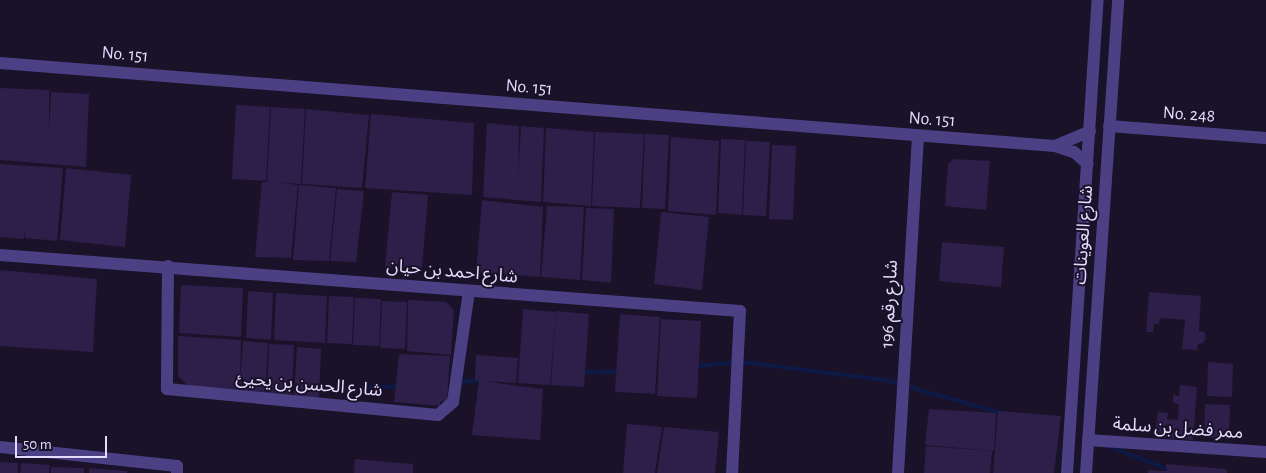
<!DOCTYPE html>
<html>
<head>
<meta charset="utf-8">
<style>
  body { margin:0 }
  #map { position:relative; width:1266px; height:473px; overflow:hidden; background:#191229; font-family:"Alegreya Sans","Noto Sans Arabic",sans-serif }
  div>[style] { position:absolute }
  .stream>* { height:4px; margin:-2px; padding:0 2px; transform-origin:2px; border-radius:2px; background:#0e1a46 }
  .building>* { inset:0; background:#2d1f49 }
  .minor>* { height:12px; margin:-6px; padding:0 6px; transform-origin:6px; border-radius:6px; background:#4c4085 }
  .tertiary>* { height:12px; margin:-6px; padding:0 6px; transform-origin:6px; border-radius:6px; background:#4c4085 }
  span { translate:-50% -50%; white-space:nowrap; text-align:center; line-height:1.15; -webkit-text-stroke:4px #191229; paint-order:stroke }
  .street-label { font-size:18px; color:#e4dcfd }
  .scale { position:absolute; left:15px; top:436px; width:92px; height:22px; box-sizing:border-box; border:2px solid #e4dcfd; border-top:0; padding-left:6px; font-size:15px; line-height:18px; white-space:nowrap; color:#e4dcfd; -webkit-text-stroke:4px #191229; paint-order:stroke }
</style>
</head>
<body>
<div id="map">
  <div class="stream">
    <i style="left:694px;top:366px;width:49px;rotate:-4.7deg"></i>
    <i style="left:743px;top:362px;width:143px;rotate:7.2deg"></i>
    <i style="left:885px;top:380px;width:121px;rotate:15.9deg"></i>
    <i style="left:582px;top:373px;width:38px;rotate:-3deg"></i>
    <i style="left:457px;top:382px;width:26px;rotate:-4deg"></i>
    <i style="left:315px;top:391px;width:85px;rotate:-3.4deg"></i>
    <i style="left:1108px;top:446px;width:75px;rotate:21.1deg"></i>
  </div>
  <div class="building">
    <i style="clip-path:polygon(0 88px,49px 90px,49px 134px,51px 92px,89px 94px,86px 167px,0 160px)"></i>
    <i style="clip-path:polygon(236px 105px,270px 107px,266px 181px,232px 179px)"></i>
    <i style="clip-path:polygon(271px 107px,305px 109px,301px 184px,275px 182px,298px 185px,291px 258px,255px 257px,262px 182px,267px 182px)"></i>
    <i style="clip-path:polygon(306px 109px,369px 115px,362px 188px,302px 184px)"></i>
    <i style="clip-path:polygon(371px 114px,474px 123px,472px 195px,365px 188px)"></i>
    <i style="clip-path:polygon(487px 123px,519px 126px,518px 177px,521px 126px,544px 128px,541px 202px,483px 197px)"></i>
    <i style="clip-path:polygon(546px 128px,594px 132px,591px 206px,543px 202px)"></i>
    <i style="clip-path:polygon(595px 132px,644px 134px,640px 208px,592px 206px)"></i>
    <i style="clip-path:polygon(645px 134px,669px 135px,665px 209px,642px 208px)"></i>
    <i style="clip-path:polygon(671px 137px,719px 141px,716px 215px,668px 211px)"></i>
    <i style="clip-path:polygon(721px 139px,745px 140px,742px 215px,718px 213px)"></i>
    <i style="clip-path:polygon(746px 141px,770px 142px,766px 216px,743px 215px)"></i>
    <i style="clip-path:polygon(772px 145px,796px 146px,793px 220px,769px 219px)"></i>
    <i style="clip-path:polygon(954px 159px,990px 161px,986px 210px,945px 206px,948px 164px)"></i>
    <i style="clip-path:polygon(0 164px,63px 168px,57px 241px,25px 238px,25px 227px,24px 239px,0 237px)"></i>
    <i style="clip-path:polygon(66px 168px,131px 175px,125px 247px,60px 240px)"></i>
    <i style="clip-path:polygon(299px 185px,336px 188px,329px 261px,293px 260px)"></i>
    <i style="clip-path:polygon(337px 189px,364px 191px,356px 262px,330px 261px)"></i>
    <i style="clip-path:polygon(392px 192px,428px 195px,422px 268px,385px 267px)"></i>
    <i style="clip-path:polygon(482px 200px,543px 207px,540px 277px,476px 272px)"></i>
    <i style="clip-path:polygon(547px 206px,584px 207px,580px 280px,541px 277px)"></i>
    <i style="clip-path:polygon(586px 208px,614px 209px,611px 283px,582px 280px)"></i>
    <i style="clip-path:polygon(661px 212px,709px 217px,702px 290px,654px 284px)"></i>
    <i style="clip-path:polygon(942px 242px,1004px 247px,1001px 287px,939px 281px)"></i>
    <i style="clip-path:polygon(0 270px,97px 279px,93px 352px,0 346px)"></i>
    <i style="clip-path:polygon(181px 285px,243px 288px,241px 337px,179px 333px)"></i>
    <i style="clip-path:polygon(248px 291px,273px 293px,271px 340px,246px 338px)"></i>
    <i style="clip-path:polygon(1149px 292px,1201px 296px,1199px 331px,1204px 332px,1206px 338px,1203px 343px,1198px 344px,1197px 350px,1182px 349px,1185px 320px,1160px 318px,1159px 324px,1154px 324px,1153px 332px,1146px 332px)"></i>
    <i style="clip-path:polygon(276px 293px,327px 296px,325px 343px,274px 340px)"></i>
    <i style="clip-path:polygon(329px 296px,354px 297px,352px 344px,327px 343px)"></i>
    <i style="clip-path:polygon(355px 298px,381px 299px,379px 346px,353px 345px)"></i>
    <i style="clip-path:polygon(408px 300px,446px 302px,454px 310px,451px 355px,407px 351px)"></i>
    <i style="clip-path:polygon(382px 301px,407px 302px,405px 349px,380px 348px)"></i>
    <i style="clip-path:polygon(523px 309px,556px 312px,550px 385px,518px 383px)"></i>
    <i style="clip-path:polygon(556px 311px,589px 314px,584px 387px,551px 385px)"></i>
    <i style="clip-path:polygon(620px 314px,660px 317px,655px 394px,615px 392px)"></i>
    <i style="clip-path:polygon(661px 319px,701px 321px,697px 398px,657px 396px)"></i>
    <i style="clip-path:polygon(178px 336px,241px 340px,240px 384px,243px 341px,268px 343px,265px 392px,188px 386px,178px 376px)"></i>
    <i style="clip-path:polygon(269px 344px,294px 345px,292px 394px,267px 393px)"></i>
    <i style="clip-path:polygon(297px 347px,321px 349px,319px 398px,294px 396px)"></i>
    <i style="clip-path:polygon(399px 354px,450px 356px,447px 401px,440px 402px,440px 406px,394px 402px)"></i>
    <i style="clip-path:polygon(476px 355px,518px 358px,516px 383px,482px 381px,543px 389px,540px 440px,472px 435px,479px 380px,475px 380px)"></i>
    <i style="clip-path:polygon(1208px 362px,1233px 364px,1232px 397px,1207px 396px)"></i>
    <i style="clip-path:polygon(1180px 385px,1197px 387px,1193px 440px,1154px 437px,1158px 412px,1168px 413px,1167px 419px,1178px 420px,1179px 404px,1173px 403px,1173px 395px,1179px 396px)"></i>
    <i style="clip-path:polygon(1205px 404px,1230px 405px,1229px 439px,1204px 437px)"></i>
    <i style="clip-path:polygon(929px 409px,996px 413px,994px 451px,925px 445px)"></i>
    <i style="clip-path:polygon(998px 411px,1061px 416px,1054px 473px,993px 473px)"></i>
    <i style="clip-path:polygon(627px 424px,662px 427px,655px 473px,623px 473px)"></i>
    <i style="clip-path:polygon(664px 427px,719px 432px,715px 473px,657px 473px)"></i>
    <i style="clip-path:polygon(926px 446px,992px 451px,990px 473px,924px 473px)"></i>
    <i style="clip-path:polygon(355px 459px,413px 464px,413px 473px,354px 473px)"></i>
    <i style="clip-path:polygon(0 462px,18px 463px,18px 473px,0 473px)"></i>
    <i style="clip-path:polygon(21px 463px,50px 465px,49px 473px,20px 473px)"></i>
    <i style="clip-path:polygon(1166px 464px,1227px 469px,1227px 473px,1148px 473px,1148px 470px,1167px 471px)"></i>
    <i style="clip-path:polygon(51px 467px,84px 468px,84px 473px,51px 473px)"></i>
    <i style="clip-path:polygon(89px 468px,127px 471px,127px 473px,89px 473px)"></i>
  </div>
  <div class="minor">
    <i style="left:0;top:63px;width:1058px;rotate:4.5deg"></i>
    <i style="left:1055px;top:146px;width:20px;rotate:18deg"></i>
    <i style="left:1074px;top:152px;width:18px;rotate:41deg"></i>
    <i style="left:1109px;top:126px;width:157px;rotate:4.4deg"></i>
    <i style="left:1055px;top:146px;width:38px;rotate:-23deg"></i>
    <i style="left:0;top:255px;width:742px;rotate:4.33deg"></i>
    <i style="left:740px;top:311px;width:162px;rotate:92.8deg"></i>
    <i style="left:168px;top:266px;width:123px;rotate:90.5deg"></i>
    <i style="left:167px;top:389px;width:272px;rotate:5.5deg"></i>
    <i style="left:438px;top:415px;width:20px;rotate:-41deg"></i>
    <i style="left:453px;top:402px;width:112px;rotate:-81.8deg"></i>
    <i style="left:1088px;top:440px;width:178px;rotate:3.9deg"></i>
    <i style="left:0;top:447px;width:178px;rotate:6.1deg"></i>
    <i style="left:177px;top:466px;width:7px;rotate:90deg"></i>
    <i style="left:898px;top:473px;width:337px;rotate:-86.6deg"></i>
  </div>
  <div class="tertiary">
    <i style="left:1067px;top:473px;width:474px;rotate:-86.3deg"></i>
    <i style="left:1086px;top:473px;width:474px;rotate:-86.1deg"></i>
  </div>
  <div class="street-label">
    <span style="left:125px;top:55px;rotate:5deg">No. 151</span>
    <span style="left:529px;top:88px;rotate:5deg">No. 151</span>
    <span style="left:1189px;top:115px;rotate:4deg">No. 248</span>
    <span style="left:932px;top:120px;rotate:4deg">No. 151</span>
    <span style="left:1084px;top:235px;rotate:-86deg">شارع العوينات</span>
    <span style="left:452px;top:272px;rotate:5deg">شارع احمد بن حيان</span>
    <span style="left:890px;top:304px;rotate:-87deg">شارع رقم 196</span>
    <span style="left:309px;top:385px;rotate:5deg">شارع الحسن بن يحيئ</span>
    <span style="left:1178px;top:429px;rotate:4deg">ممر فضل بن سلمة</span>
  </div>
  <div class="scale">50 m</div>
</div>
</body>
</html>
